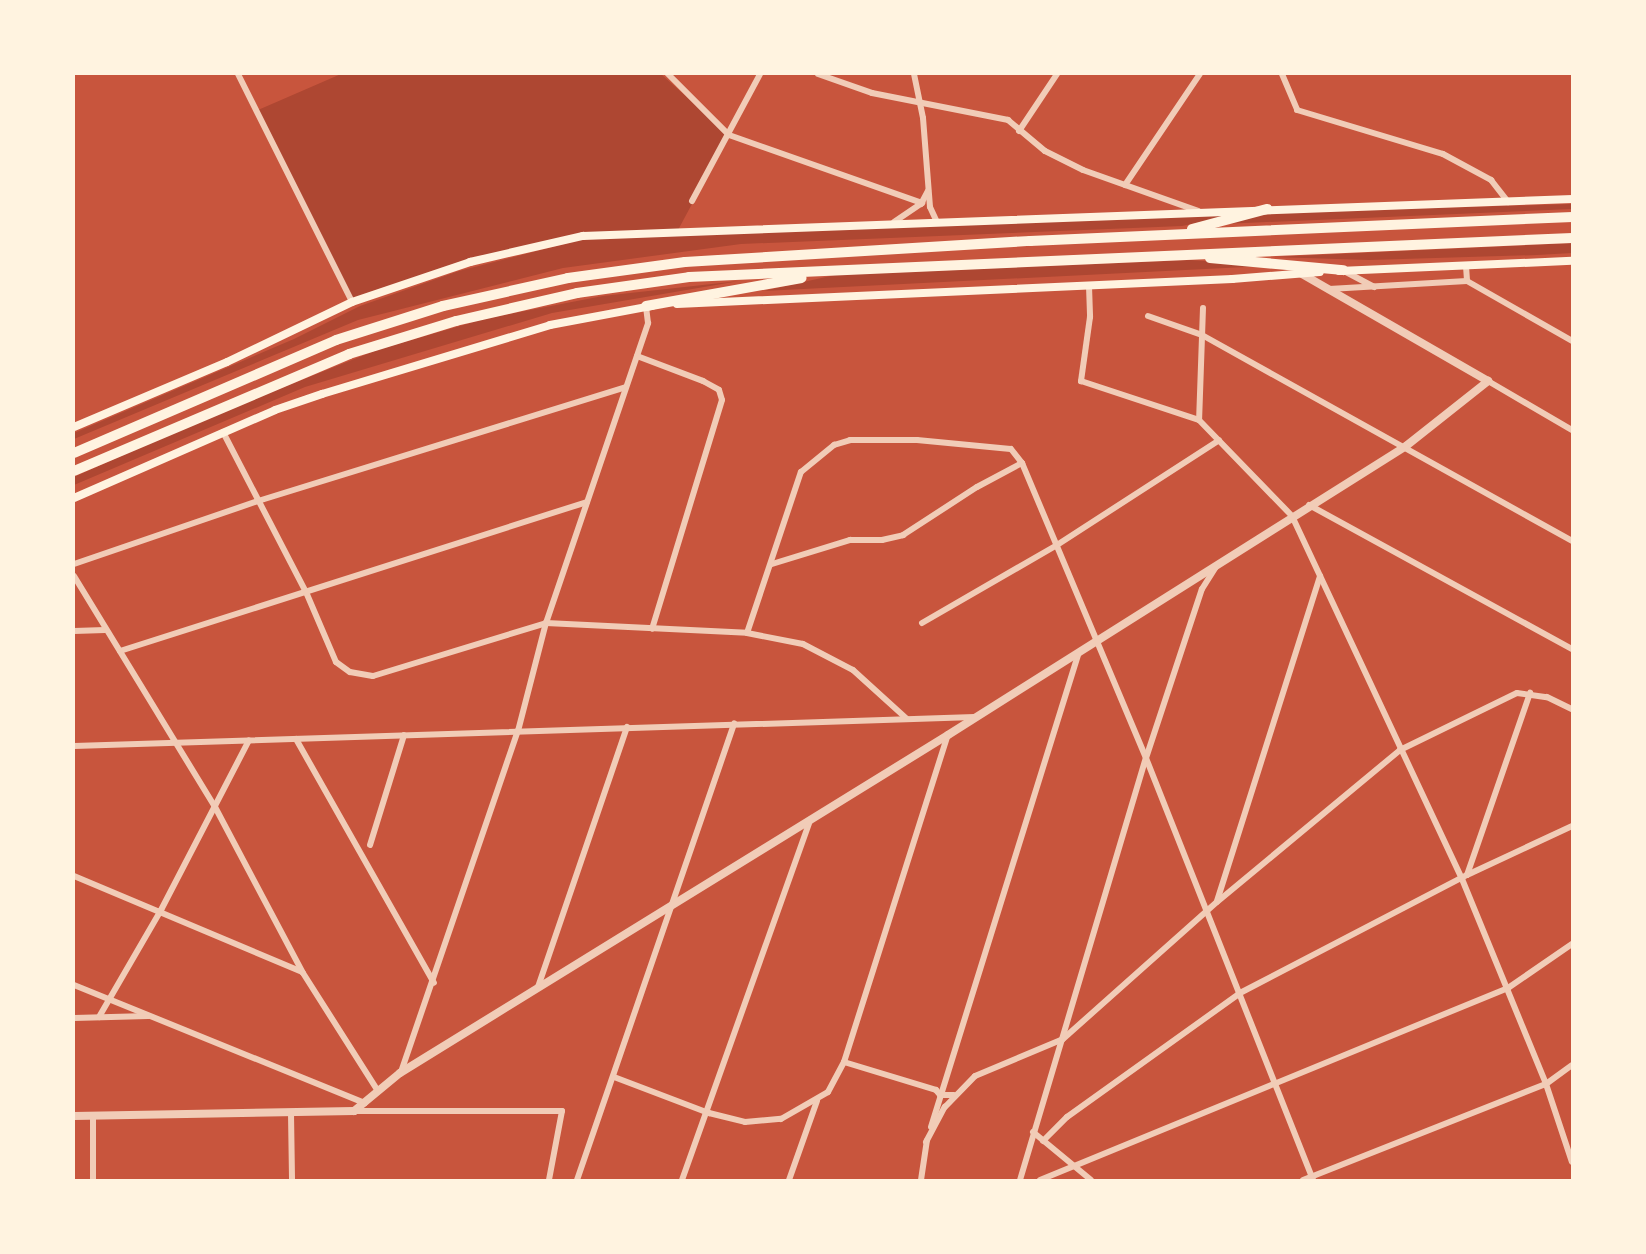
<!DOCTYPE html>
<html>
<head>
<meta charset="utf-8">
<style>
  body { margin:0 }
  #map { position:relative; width:1646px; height:1254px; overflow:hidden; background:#c8553d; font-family:Lato,sans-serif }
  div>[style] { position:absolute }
  .green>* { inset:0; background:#ae4732 }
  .minor>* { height:6px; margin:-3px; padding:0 3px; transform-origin:3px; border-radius:3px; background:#f1ccb7 }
  .tertiary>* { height:8px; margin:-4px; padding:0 4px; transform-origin:4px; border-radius:4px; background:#f1ccb7 }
  .secondary>* { height:8px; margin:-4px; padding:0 4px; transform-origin:4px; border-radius:4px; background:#fff3e0 }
  .motorway>* { height:10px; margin:-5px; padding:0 5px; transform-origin:5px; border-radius:5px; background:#fff3e0 }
  span { translate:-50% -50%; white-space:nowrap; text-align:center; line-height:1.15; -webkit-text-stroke:6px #fff3e0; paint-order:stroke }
  .frame { position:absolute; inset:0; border:75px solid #fff3e0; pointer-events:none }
</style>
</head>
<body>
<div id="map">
  <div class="green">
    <i style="clip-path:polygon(341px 74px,661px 74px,729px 135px,678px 230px,1234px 215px,1182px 226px,741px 244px,563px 268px,358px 320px,74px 439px,74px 433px,294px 339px,360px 306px,459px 271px,576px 241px,529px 246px,352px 302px,258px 110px)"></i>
    <i style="clip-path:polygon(1572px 204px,1572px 209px,1222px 224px,1268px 213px)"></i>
    <i style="clip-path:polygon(1572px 243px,1572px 253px,1537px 255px,1369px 260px,1273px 257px)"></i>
    <i style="clip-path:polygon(1191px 260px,1265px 266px,763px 291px,835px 275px)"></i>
    <i style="clip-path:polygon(739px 281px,552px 313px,305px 387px,74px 485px,74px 477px,204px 419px,377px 350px,484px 319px,603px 296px)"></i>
  </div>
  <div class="minor">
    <i style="left:238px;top:74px;width:255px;rotate:63.4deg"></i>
    <i style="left:668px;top:74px;width:86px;rotate:45deg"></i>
    <i style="left:729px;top:135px;width:205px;rotate:19.4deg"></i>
    <i style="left:818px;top:74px;width:57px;rotate:19.4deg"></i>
    <i style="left:872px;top:93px;width:139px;rotate:11.2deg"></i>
    <i style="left:1008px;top:120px;width:48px;rotate:40deg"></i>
    <i style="left:1045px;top:151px;width:42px;rotate:26.6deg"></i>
    <i style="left:1083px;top:170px;width:122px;rotate:19.6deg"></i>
    <i style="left:914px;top:74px;width:45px;rotate:78.4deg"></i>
    <i style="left:923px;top:118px;width:89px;rotate:85.5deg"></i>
    <i style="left:930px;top:207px;width:14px;rotate:65deg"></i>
    <i style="left:1282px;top:74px;width:39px;rotate:67deg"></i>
    <i style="left:1297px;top:110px;width:152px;rotate:16.8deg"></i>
    <i style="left:1443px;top:154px;width:55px;rotate:28.4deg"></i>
    <i style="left:1491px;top:180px;width:28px;rotate:52deg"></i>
    <i style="left:1019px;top:131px;width:69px;rotate:-56.3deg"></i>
    <i style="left:1125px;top:185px;width:134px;rotate:-56deg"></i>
    <i style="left:692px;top:201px;width:144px;rotate:-61.8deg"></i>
    <i style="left:894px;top:222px;width:32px;rotate:-34deg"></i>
    <i style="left:921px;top:204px;width:15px;rotate:-62deg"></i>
    <i style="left:1466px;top:266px;width:15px;rotate:86deg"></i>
    <i style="left:1467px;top:281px;width:121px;rotate:29.7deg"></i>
    <i style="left:1346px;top:272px;width:32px;rotate:28deg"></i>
    <i style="left:1089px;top:286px;width:31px;rotate:88deg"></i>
    <i style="left:1090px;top:317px;width:65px;rotate:98deg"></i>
    <i style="left:1081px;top:381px;width:124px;rotate:18.3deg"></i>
    <i style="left:1329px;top:289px;width:138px;rotate:-3.3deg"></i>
    <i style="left:1203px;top:308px;width:112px;rotate:92deg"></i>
    <i style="left:1199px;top:420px;width:134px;rotate:45.9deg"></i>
    <i style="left:1292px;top:516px;width:401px;rotate:64.9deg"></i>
    <i style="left:1462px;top:879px;width:222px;rotate:67.7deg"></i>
    <i style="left:1546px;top:1084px;width:82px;rotate:71.6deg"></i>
    <i style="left:1148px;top:316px;width:57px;rotate:19.4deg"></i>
    <i style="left:1202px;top:335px;width:423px;rotate:29.1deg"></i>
    <i style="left:637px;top:356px;width:71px;rotate:20.7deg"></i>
    <i style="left:703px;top:381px;width:18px;rotate:29deg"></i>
    <i style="left:719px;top:390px;width:10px;rotate:73deg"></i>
    <i style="left:722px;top:400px;width:239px;rotate:107deg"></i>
    <i style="left:1488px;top:381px;width:97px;rotate:30.3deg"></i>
    <i style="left:223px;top:432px;width:180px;rotate:62.6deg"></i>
    <i style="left:306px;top:592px;width:76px;rotate:66.8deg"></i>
    <i style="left:336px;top:662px;width:17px;rotate:36deg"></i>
    <i style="left:350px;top:672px;width:23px;rotate:10deg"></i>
    <i style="left:373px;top:676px;width:181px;rotate:-17deg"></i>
    <i style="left:546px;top:623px;width:201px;rotate:2.8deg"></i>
    <i style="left:747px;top:633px;width:57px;rotate:11.1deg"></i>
    <i style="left:803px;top:644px;width:56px;rotate:27.5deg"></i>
    <i style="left:853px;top:670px;width:72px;rotate:42.2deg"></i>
    <i style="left:1309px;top:505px;width:300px;rotate:28.7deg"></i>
    <i style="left:74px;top:564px;width:194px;rotate:-18.9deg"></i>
    <i style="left:258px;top:501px;width:385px;rotate:-17.2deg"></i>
    <i style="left:772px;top:564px;width:82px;rotate:-17.1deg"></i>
    <i style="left:850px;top:540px;width:32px"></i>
    <i style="left:882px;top:540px;width:22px;rotate:-13deg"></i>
    <i style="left:903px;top:535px;width:88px;rotate:-33deg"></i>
    <i style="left:977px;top:487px;width:51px;rotate:-28.1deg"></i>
    <i style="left:74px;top:576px;width:268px;rotate:58.6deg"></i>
    <i style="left:214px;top:805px;width:190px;rotate:62.1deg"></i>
    <i style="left:303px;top:973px;width:140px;rotate:57.6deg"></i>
    <i style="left:922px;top:623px;width:156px;rotate:-30deg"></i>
    <i style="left:1057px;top:545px;width:193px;rotate:-32.9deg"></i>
    <i style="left:74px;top:631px;width:31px;rotate:-2deg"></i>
    <i style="left:747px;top:633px;width:170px;rotate:-71.5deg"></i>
    <i style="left:801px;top:472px;width:43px;rotate:-39.3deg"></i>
    <i style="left:834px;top:445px;width:17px;rotate:-17deg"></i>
    <i style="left:850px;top:440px;width:67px"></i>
    <i style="left:917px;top:440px;width:94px;rotate:5.5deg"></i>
    <i style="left:1011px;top:449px;width:18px;rotate:52deg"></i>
    <i style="left:1022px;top:463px;width:320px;rotate:67.2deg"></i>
    <i style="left:1146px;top:758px;width:454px;rotate:68.4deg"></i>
    <i style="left:120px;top:651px;width:490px;rotate:-17.7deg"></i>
    <i style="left:296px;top:739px;width:280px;rotate:60.5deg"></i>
    <i style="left:74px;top:746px;width:901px;rotate:-1.84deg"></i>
    <i style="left:370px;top:845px;width:115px;rotate:-72.8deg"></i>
    <i style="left:1467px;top:875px;width:193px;rotate:-70.9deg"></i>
    <i style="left:74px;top:876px;width:247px;rotate:22.8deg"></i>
    <i style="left:1217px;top:901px;width:341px;rotate:-72.4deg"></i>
    <i style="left:74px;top:985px;width:314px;rotate:22.1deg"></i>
    <i style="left:538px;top:987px;width:275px;rotate:-71.1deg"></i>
    <i style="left:99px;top:1017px;width:124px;rotate:-59.9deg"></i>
    <i style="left:161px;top:910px;width:191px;rotate:-62.6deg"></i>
    <i style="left:74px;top:1018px;width:74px;rotate:-1.5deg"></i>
    <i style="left:844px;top:1062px;width:96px;rotate:16.9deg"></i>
    <i style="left:936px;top:1090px;width:6px;rotate:51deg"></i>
    <i style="left:940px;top:1095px;width:14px"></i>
    <i style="left:401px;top:1072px;width:361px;rotate:-71.1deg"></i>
    <i style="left:518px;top:731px;width:112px;rotate:-75.5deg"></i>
    <i style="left:546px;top:623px;width:317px;rotate:-71.2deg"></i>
    <i style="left:648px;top:323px;width:17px;rotate:-97deg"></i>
    <i style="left:614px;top:1077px;width:102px;rotate:20.8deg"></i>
    <i style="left:709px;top:1113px;width:37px;rotate:14deg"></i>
    <i style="left:745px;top:1122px;width:36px;rotate:-5deg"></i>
    <i style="left:781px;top:1119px;width:54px;rotate:-29.9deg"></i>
    <i style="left:828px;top:1092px;width:34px;rotate:-62deg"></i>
    <i style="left:844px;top:1062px;width:343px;rotate:-72.4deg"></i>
    <i style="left:354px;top:1111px;width:208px"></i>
    <i style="left:562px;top:1111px;width:70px;rotate:100.7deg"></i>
    <i style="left:291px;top:1114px;width:66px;rotate:89.1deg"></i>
    <i style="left:93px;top:1116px;width:64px;rotate:90deg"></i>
    <i style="left:931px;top:1127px;width:497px;rotate:-72.7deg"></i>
    <i style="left:1033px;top:1132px;width:75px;rotate:39.6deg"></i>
    <i style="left:1043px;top:1141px;width:34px;rotate:-45deg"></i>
    <i style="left:1067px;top:1117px;width:213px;rotate:-35.6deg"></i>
    <i style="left:1240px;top:993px;width:256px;rotate:-27.5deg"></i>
    <i style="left:1467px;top:875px;width:116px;rotate:-25deg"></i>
    <i style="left:926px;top:1142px;width:40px;rotate:-62deg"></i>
    <i style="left:945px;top:1107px;width:43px;rotate:-45.9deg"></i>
    <i style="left:975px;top:1076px;width:95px;rotate:-22.8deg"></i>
    <i style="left:1063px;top:1039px;width:206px;rotate:-41.7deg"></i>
    <i style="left:1217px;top:902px;width:238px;rotate:-39.7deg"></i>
    <i style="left:1400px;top:750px;width:130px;rotate:-26deg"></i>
    <i style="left:1517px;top:693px;width:30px;rotate:8deg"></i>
    <i style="left:1547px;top:697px;width:28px;rotate:26deg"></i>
    <i style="left:577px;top:1180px;width:483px;rotate:-71deg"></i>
    <i style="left:682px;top:1180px;width:382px;rotate:-70.4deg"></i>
    <i style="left:789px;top:1180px;width:84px;rotate:-70.5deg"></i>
    <i style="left:921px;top:1180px;width:40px;rotate:-81.5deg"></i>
    <i style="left:1020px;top:1180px;width:440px;rotate:-73.4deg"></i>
    <i style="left:1146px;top:758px;width:178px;rotate:-71.7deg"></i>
    <i style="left:1202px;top:589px;width:25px;rotate:-58deg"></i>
    <i style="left:1040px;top:1180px;width:506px;rotate:-22.31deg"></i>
    <i style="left:1508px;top:988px;width:78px;rotate:-34.5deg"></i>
    <i style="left:1303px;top:1180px;width:261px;rotate:-21.6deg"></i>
    <i style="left:1546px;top:1084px;width:32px;rotate:-36deg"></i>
  </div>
  <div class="tertiary">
    <i style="left:74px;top:1116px;width:280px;rotate:-1deg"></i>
    <i style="left:354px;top:1111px;width:60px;rotate:-39.6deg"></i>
    <i style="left:400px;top:1073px;width:644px;rotate:-31.67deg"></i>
    <i style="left:948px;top:735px;width:542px;rotate:-32.25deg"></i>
    <i style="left:1406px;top:446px;width:105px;rotate:-38.4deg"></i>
    <i style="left:1488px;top:381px;width:217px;rotate:-150.1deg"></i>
  </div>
  <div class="secondary">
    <i style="left:1339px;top:271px;width:233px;rotate:-2.5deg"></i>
    <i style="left:677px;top:304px;width:556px;rotate:-2.58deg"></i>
    <i style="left:1232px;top:279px;width:88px;rotate:-4.5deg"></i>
    <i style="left:74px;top:427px;width:166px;rotate:-23deg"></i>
    <i style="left:227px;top:362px;width:139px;rotate:-25.6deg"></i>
    <i style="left:352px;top:302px;width:125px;rotate:-18.7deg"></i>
    <i style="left:470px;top:262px;width:116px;rotate:-13deg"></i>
    <i style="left:583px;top:236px;width:990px;rotate:-2.14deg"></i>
    <i style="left:74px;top:498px;width:219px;rotate:-23.6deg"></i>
    <i style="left:275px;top:410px;width:50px;rotate:-18.8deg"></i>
    <i style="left:322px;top:394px;width:238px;rotate:-16.8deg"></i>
    <i style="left:550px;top:325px;width:104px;rotate:-10.6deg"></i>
  </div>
  <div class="motorway">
    <i style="left:1192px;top:229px;width:78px;rotate:-14.9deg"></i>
    <i style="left:1210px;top:258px;width:134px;rotate:5.2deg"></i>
    <i style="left:646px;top:306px;width:158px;rotate:-10.2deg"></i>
    <i style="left:74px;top:453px;width:285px;rotate:-23.3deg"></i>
    <i style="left:336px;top:340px;width:112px;rotate:-17.6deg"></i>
    <i style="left:443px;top:306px;width:128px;rotate:-12.6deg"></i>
    <i style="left:568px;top:278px;width:118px;rotate:-7.8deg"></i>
    <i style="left:685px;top:262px;width:346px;rotate:-3.5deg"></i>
    <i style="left:1030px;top:241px;width:543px;rotate:-2.54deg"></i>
    <i style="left:74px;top:471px;width:299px;rotate:-23deg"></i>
    <i style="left:349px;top:354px;width:112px;rotate:-17.1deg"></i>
    <i style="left:456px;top:321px;width:124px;rotate:-13deg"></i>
    <i style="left:577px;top:293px;width:113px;rotate:-8.1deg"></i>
    <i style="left:689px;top:277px;width:884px;rotate:-2.53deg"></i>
  </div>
  <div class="frame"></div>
</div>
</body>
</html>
